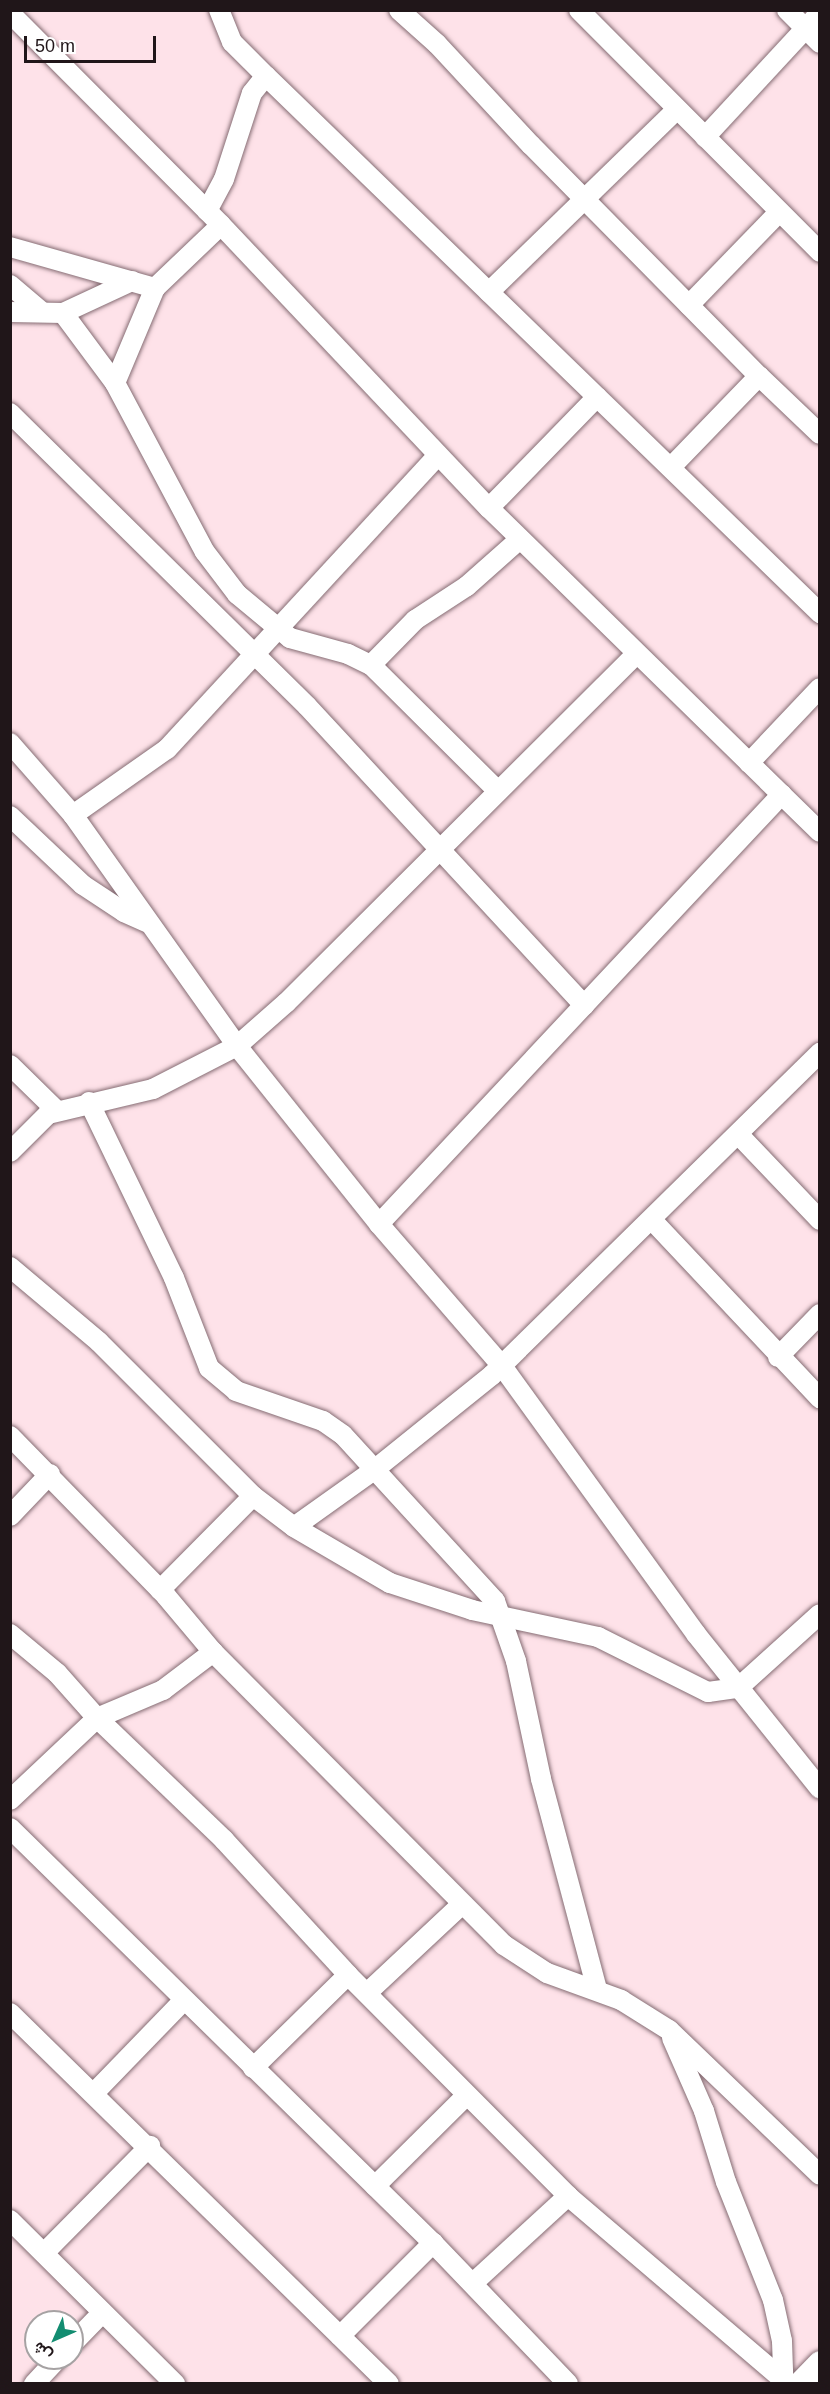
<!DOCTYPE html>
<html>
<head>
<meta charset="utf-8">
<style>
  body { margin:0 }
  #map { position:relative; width:830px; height:2394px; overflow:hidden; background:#fee2e9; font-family:Helvetica,Vazirmatn,sans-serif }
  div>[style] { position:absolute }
  .roads { filter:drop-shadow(0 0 2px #856c73) drop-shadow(0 0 2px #856c73) }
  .minor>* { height:20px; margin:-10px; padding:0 10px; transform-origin:10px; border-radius:10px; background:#fff }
  .tertiary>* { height:24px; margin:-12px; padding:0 12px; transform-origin:12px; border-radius:12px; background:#fff }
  span { translate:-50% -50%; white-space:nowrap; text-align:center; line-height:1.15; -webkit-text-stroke:4.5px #fff; paint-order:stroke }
  .frame { position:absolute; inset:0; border:12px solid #201619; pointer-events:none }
  .north { position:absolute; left:24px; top:2310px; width:60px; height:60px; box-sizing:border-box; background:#fff; border:2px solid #a6a2a3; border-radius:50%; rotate:225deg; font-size:16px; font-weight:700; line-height:24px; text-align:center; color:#201619 }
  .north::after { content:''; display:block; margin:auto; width:21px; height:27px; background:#138d71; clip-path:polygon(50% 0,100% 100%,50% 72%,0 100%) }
  .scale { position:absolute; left:24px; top:36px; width:132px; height:27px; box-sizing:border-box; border:3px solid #201619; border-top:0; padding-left:8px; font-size:18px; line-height:21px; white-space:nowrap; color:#201619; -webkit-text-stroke:4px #fff; paint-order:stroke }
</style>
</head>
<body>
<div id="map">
  <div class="roads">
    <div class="minor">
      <i style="left:399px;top:10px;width:51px;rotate:41.8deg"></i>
      <i style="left:437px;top:44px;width:138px;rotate:47.1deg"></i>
      <i style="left:531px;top:145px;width:325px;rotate:45.4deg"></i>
      <i style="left:759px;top:376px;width:127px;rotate:134deg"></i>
      <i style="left:579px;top:10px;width:342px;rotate:45.1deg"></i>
      <i style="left:787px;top:10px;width:47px;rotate:45deg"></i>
      <i style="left:10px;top:13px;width:299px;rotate:45.1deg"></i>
      <i style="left:221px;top:225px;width:390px;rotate:46.6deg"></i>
      <i style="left:489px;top:508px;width:463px;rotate:44.4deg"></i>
      <i style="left:266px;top:76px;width:772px;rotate:44.11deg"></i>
      <i style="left:705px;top:137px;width:169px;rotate:-47.2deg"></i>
      <i style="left:207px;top:211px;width:36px;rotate:-62deg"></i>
      <i style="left:224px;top:179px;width:90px;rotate:-72deg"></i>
      <i style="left:252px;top:93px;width:22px;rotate:-51deg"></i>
      <i style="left:266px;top:76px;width:48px;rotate:-135deg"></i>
      <i style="left:232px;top:42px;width:35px;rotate:-112deg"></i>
      <i style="left:10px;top:247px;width:151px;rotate:15.8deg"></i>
      <i style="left:10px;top:285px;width:42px;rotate:40.2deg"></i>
      <i style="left:489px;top:292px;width:262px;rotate:-44.2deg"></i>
      <i style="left:689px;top:305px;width:129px;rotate:-45.9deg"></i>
      <i style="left:10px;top:312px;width:53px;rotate:1.1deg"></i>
      <i style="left:63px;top:313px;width:76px;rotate:-24.9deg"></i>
      <i style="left:63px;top:313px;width:87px;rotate:53.4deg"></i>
      <i style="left:115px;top:383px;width:191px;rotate:62deg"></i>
      <i style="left:205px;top:552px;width:53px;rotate:52.7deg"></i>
      <i style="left:237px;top:594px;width:69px;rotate:39.7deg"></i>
      <i style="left:290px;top:638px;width:60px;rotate:15.4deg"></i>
      <i style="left:348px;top:654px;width:25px;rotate:26deg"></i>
      <i style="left:371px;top:665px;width:179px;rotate:44.8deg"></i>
      <i style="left:759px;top:376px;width:84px;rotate:43.6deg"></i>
      <i style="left:115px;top:383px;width:103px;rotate:-67.2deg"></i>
      <i style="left:155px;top:288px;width:91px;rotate:-43.7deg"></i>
      <i style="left:10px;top:413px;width:417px;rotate:44.6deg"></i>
      <i style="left:307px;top:706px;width:408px;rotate:47.2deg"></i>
      <i style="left:489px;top:508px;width:155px;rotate:-45.8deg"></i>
      <i style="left:371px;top:665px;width:63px;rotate:-45.6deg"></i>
      <i style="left:415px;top:620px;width:62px;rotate:-33.2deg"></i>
      <i style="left:467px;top:586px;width:71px;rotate:-41.6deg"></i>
      <i style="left:10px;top:743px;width:96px;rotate:48.8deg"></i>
      <i style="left:73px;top:815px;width:283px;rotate:54.6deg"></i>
      <i style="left:237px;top:1046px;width:228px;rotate:51.4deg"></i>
      <i style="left:379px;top:1224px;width:188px;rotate:49.1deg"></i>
      <i style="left:502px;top:1366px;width:331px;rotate:54.1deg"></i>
      <i style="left:696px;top:1634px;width:198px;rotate:51.3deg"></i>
      <i style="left:749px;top:763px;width:103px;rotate:-46.6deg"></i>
      <i style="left:73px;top:815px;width:115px;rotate:-35.1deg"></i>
      <i style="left:167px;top:749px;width:398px;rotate:-47.3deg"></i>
      <i style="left:10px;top:816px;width:100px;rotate:43.4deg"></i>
      <i style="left:83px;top:885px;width:49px;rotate:33.4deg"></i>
      <i style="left:124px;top:912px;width:24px;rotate:24deg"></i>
      <i style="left:10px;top:1065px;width:66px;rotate:44.4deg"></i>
      <i style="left:89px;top:1102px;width:195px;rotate:64.2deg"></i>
      <i style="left:174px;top:1278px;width:97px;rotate:68.7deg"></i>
      <i style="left:209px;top:1368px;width:35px;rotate:40deg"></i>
      <i style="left:236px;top:1391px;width:92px;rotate:19deg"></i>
      <i style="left:323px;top:1421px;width:24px;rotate:35deg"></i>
      <i style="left:343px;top:1435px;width:225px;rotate:47.5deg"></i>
      <i style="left:495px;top:1601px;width:64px;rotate:70.7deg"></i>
      <i style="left:516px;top:1661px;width:121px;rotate:78deg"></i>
      <i style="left:541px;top:1779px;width:217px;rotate:75.1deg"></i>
      <i style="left:738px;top:1134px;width:119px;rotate:46.4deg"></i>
      <i style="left:10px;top:1152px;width:54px;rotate:-45deg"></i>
      <i style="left:48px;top:1114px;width:108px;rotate:-13.4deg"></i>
      <i style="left:153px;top:1089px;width:94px;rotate:-27.1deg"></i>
      <i style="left:237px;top:1046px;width:65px;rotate:-41.3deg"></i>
      <i style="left:286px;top:1003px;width:494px;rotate:-44.9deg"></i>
      <i style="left:652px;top:1220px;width:245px;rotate:46.7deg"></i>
      <i style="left:379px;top:1224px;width:589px;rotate:-46.86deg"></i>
      <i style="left:10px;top:1267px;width:116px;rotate:40.1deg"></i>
      <i style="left:99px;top:1342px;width:218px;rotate:45deg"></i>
      <i style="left:253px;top:1496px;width:51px;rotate:37.1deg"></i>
      <i style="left:294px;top:1527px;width:98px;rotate:-35.5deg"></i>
      <i style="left:374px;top:1470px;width:151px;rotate:-38.8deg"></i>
      <i style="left:492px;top:1375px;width:460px;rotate:-44.5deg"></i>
      <i style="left:778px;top:1357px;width:60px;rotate:-45.7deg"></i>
      <i style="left:10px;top:1436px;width:223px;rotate:45.7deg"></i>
      <i style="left:166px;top:1596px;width:73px;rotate:50deg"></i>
      <i style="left:10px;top:1516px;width:58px;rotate:-46.4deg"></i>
      <i style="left:294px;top:1527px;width:111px;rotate:30.3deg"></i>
      <i style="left:390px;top:1583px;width:86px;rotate:18.2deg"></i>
      <i style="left:472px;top:1610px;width:129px;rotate:12.1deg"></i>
      <i style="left:598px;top:1637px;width:123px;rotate:26.6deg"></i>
      <i style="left:708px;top:1692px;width:30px;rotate:-8deg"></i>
      <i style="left:738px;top:1688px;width:110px;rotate:-42.1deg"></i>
      <i style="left:160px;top:1590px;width:132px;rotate:-45.3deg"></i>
      <i style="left:10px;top:1634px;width:61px;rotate:39.7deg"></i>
      <i style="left:57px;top:1673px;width:60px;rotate:48.4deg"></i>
      <i style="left:97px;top:1718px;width:72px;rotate:-23deg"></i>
      <i style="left:163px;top:1690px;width:63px;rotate:-37.2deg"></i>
      <i style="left:213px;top:1652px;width:413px;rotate:45.2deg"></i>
      <i style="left:504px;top:1945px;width:51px;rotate:33.1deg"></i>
      <i style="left:547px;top:1973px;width:79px;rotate:20deg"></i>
      <i style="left:621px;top:2000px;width:57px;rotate:32deg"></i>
      <i style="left:669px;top:2030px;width:209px;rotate:43.8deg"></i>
      <i style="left:10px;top:1800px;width:120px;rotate:-43.3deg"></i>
      <i style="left:97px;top:1718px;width:176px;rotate:43.8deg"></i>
      <i style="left:224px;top:1840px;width:183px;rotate:47.4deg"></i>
      <i style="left:348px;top:1975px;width:312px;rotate:45.1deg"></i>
      <i style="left:568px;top:2196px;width:289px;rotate:40.5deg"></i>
      <i style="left:10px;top:1828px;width:593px;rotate:44.45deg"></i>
      <i style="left:433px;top:2243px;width:195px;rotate:46.2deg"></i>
      <i style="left:367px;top:1993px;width:129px;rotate:-43.1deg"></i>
      <i style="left:10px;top:2013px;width:530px;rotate:44.39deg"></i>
      <i style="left:672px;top:2038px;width:80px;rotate:66.3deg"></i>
      <i style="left:704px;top:2111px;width:74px;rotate:72.8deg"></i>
      <i style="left:726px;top:2182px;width:127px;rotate:68.3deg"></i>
      <i style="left:773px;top:2300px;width:42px;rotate:77.6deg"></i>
      <i style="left:782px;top:2341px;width:37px;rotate:88deg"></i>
      <i style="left:253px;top:2068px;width:133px;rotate:-44.4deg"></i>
      <i style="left:94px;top:2093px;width:128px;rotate:-45.9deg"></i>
      <i style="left:375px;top:2186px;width:129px;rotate:-44.7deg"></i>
      <i style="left:10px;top:2220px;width:233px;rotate:44.8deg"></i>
      <i style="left:44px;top:2253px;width:151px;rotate:-45.3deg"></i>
      <i style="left:473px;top:2283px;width:129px;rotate:-42.5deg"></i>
      <i style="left:340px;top:2336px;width:132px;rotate:-45deg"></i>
      <i style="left:72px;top:2344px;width:43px;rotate:-45.9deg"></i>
      <i style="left:34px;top:2384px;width:35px;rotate:-47deg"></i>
    </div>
    <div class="tertiary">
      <i style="left:800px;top:2384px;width:29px;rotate:-46deg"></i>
    </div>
  </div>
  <div class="frame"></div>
  <div class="north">ش</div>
  <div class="scale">50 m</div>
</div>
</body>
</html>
